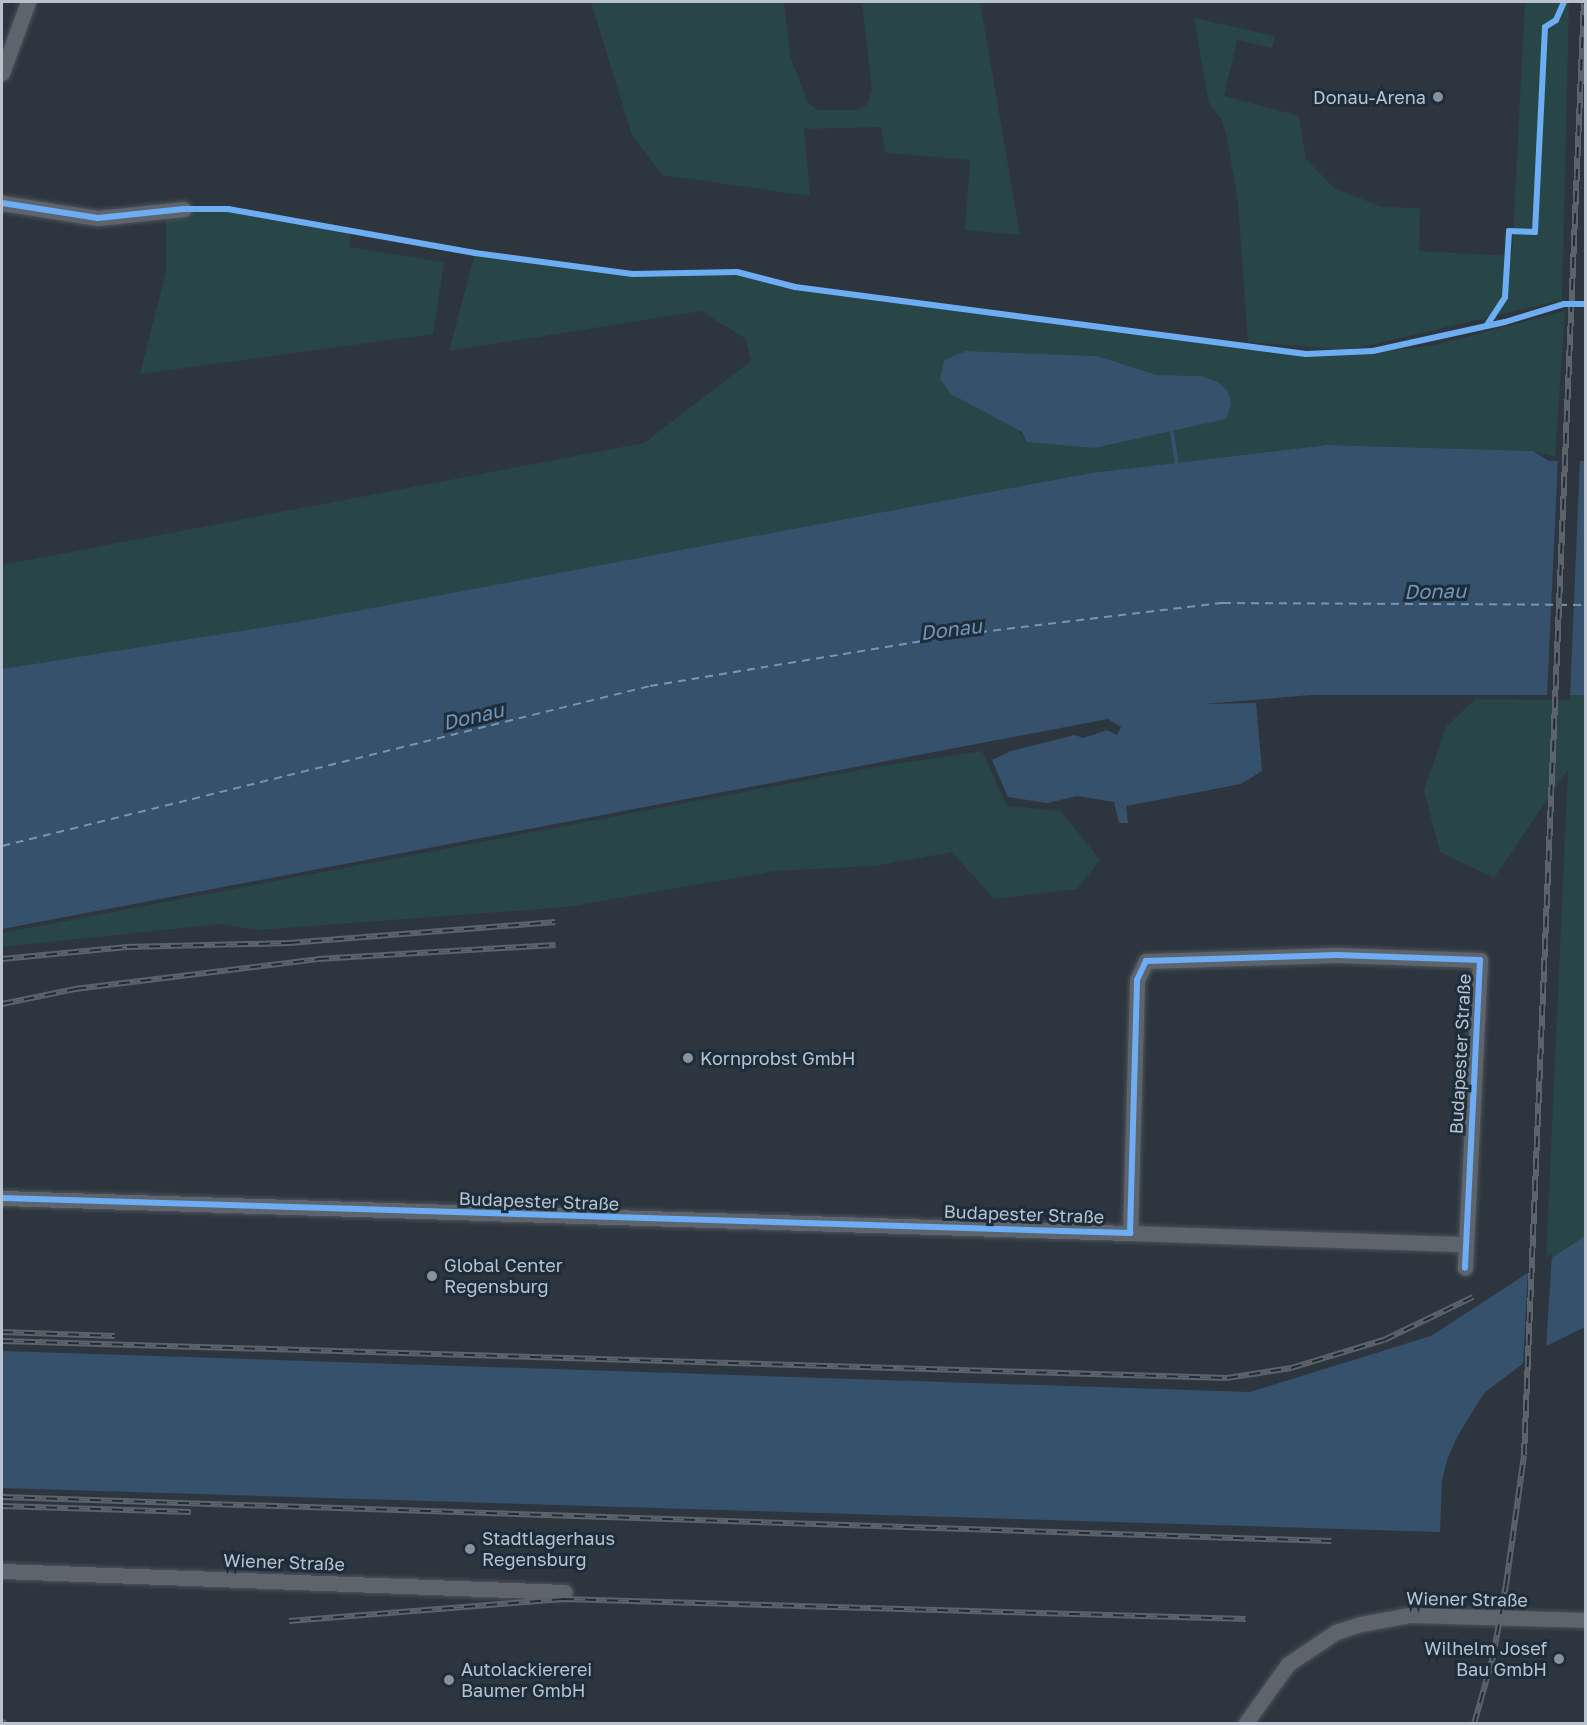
<!DOCTYPE html>
<html>
<head>
<meta charset="utf-8">
<style>
  body { margin:0 }
  #map { position:relative; width:1587px; height:1725px; overflow:hidden; background:#2d363f; font-family:"Golos Text",sans-serif }
  div>[style] { position:absolute }
  .green>* { inset:0; background:#284547 }
  .water>* { inset:0; background:#36516b }
  .pier>* { inset:0; background:#2d363f }
  .stream>* { height:4px; margin:-2px; padding:0 2px; transform-origin:2px; border-radius:2px; background:#36516b }
  .ferry>* { height:1.5px; margin-top:-0.75px; transform-origin:0; background:repeating-linear-gradient(90deg,#7496b5 0 8px,transparent 0 14px) }
  .roads { filter:drop-shadow(0 0 2px #4c5259) drop-shadow(0 0 2px #4c5259) }
  .minor>* { height:15px; margin:-7.5px; padding:0 7.5px; transform-origin:7.5px; border-radius:7.5px; background:#5e646c }
  .rail>* { height:6px; margin-top:-3px; transform-origin:0; background:repeating-linear-gradient(90deg,#1e2d3c 0 11px,#5c636a 0 22px); box-sizing:border-box; border-block:2px solid #5c636a }
  .cycleway>* { height:6px; margin:-3px; padding:0 3px; transform-origin:3px; border-radius:3px; background:#6dadf4 }
  .dots>* { width:16px; height:16px; translate:-50% -50%; box-sizing:border-box; border:3px solid #1e2d3c; border-radius:50% }
  span { translate:-50% -50%; white-space:nowrap; text-align:center; line-height:1.15; -webkit-text-stroke:6px #1e2d3c; paint-order:stroke }
  .poi-label { font-size:18px; color:#b8c3cf }
  .right { translate:-100% -50%; text-align:right }
  .left { translate:0 -50%; text-align:left }
  .street-label { font-size:18px; color:#b8c3cf }
  .water-label { font-size:20px; color:#7496b5; font-style:italic }
  .frame { position:absolute; inset:0; border:3px solid #b8c3cf; pointer-events:none }
</style>
</head>
<body>
<div id="map">
  <div class="green">
    <i style="clip-path:polygon(591px 2px,784px 2px,790px 55px,808px 103px,818px 110px,858px 110px,867px 104px,872px 91px,862px 2px,980px 2px,1020px 235px,965px 230px,970px 160px,886px 153px,881px 127px,804px 129px,810px 196px,662px 175px,632px 135px)"></i>
    <i style="clip-path:polygon(1525px 2px,1569px 2px,1562px 300px,1348px 350px,1248px 342px,1238px 202px,1227px 137px,1221px 119px,1209px 103px,1194px 18px,1275px 36px,1272px 48px,1237px 40px,1224px 96px,1299px 116px,1306px 159px,1334px 188px,1382px 207px,1420px 208px,1419px 251px,1512px 256px)"></i>
    <i style="clip-path:polygon(228px 209px,351px 233px,349px 247px,444px 262px,433px 334px,140px 374px,166px 271px,166px 210px)"></i>
    <i style="clip-path:polygon(evenodd,475px 253px,633px 274px,737px 272px,795px 287px,1306px 354px,1350px 355px,1436px 345px,1565px 311px,1555px 456px,1533px 451px,1327px 445px,1091px 473px,297px 622px,2px 669px,2px 565px,644px 443px,751px 361px,746px 339px,701px 311px,449px 351px,475px 253px,966px 351px,1097px 356px,1157px 375px,1201px 376px,1218px 382px,1228px 391px,1026px 442px,966px 351px)"></i>
    <i style="clip-path:polygon(1571px 694px,1585px 695px,1585px 1236px,1546px 1261px,1568px 769px,1494px 878px,1440px 852px,1424px 790px,1446px 727px,1475px 699px,1570px 700px)"></i>
    <i style="clip-path:polygon(982px 751px,1007px 806px,1061px 811px,1100px 860px,1077px 889px,994px 899px,952px 852px,875px 866px,775px 871px,567px 907px,257px 930px,221px 924px,2px 947px,2px 933px,875px 767px)"></i>
  </div>
  <div class="water">
    <i style="clip-path:polygon(966px 351px,1097px 356px,1157px 375px,1202px 376px,1218px 382px,1228px 391px,1231px 404px,1226px 419px,1094px 448px,1026px 442px,1022px 432px,951px 394px,940px 379px,944px 360px)"></i>
    <i style="clip-path:polygon(1327px 445px,1533px 451px,1549px 461px,1585px 461px,1585px 695px,1310px 695px,1204px 704px,1256px 703px,1262px 771px,1241px 784px,1126px 806px,1128px 823px,1119px 823px,1114px 802px,1077px 796px,1047px 803px,1008px 797px,992px 760px,1011px 751px,1075px 735px,1083px 738px,1107px 730px,1117px 735px,1121px 727px,1108px 719px,2px 929px,2px 669px,297px 622px,1091px 473px)"></i>
    <i style="clip-path:polygon(1585px 1236px,1585px 1327px,1546px 1346px,1484px 1393px,1457px 1437px,1447px 1460px,1442px 1481px,1440px 1532px,2px 1488px,2px 1351px,1250px 1392px,1431px 1336px)"></i>
  </div>
  <div class="pier">
    <i style="clip-path:polygon(1558px 458px,1580px 458px,1570px 697px,1547px 697px)"></i>
    <i style="clip-path:polygon(1552px 1254px,1546px 1349px,1523px 1365px,1528px 1269px)"></i>
  </div>
  <div class="stream">
    <i style="left:1172px;top:433px;width:30px;rotate:81deg"></i>
  </div>
  <div class="ferry">
    <i style="left:2px;top:846px;width:667px;rotate:-13.87deg"></i>
    <i style="left:650px;top:686px;width:319px;rotate:-9.4deg"></i>
    <i style="left:965px;top:634px;width:260px;rotate:-6.9deg"></i>
    <i style="left:1223px;top:603px;width:363px;rotate:0.3deg"></i>
  </div>
  <div class="roads">
    <div class="minor">
      <i style="left:2px;top:73px;width:76px;rotate:-69.9deg"></i>
      <i style="left:2px;top:203px;width:97px;rotate:8.9deg"></i>
      <i style="left:98px;top:218px;width:86px;rotate:-6deg"></i>
      <i style="left:2px;top:1198px;width:1129px;rotate:1.78deg"></i>
      <i style="left:1130px;top:1233px;width:253px;rotate:-88.4deg"></i>
      <i style="left:1137px;top:980px;width:21px;rotate:-65deg"></i>
      <i style="left:1146px;top:961px;width:191px;rotate:-1.8deg"></i>
      <i style="left:1337px;top:955px;width:143px;rotate:2deg"></i>
      <i style="left:1480px;top:960px;width:308px;rotate:92.8deg"></i>
      <i style="left:1130px;top:1233px;width:336px;rotate:1.9deg"></i>
      <i style="left:2px;top:1571px;width:563px;rotate:2.14deg"></i>
      <i style="left:1245px;top:1724px;width:74px;rotate:-54.4deg"></i>
      <i style="left:1288px;top:1664px;width:58px;rotate:-33.7deg"></i>
      <i style="left:1336px;top:1632px;width:26px;rotate:-18deg"></i>
      <i style="left:1361px;top:1624px;width:50px;rotate:-10.4deg"></i>
      <i style="left:1410px;top:1615px;width:176px;rotate:1.6deg"></i>
    </div>
  </div>
  <div class="rail">
    <i style="left:2px;top:959px;width:126px;rotate:-5.5deg"></i>
    <i style="left:127px;top:947px;width:162px;rotate:-1.4deg"></i>
    <i style="left:289px;top:943px;width:267px;rotate:-4.5deg"></i>
    <i style="left:2px;top:1004px;width:75px;rotate:-11.6deg"></i>
    <i style="left:75px;top:989px;width:245px;rotate:-7deg"></i>
    <i style="left:318px;top:959px;width:238px;rotate:-3.4deg"></i>
    <i style="left:2px;top:1332px;width:113px;rotate:2deg"></i>
    <i style="left:2px;top:1341px;width:1226px;rotate:1.73deg"></i>
    <i style="left:1227px;top:1378px;width:65px;rotate:-8.9deg"></i>
    <i style="left:1291px;top:1368px;width:97px;rotate:-16.8deg"></i>
    <i style="left:1384px;top:1340px;width:99px;rotate:-25.8deg"></i>
    <i style="left:2px;top:1497px;width:1330px;rotate:1.9deg"></i>
    <i style="left:2px;top:1506px;width:189px;rotate:1.8deg"></i>
    <i style="left:289px;top:1621px;width:275px;rotate:-4.6deg"></i>
    <i style="left:563px;top:1599px;width:683px;rotate:1.68deg"></i>
    <i style="left:2px;top:1721px;width:4px;rotate:45deg"></i>
    <i style="left:1474px;top:1724px;width:70px;rotate:-74.2deg"></i>
    <i style="left:1493px;top:1657px;width:73px;rotate:-79.8deg"></i>
    <i style="left:1506px;top:1585px;width:131px;rotate:-82.1deg"></i>
    <i style="left:1524px;top:1455px;width:1454px;rotate:-87.64deg"></i>
  </div>
  <div class="cycleway">
    <i style="left:2px;top:203px;width:97px;rotate:8.9deg"></i>
    <i style="left:98px;top:218px;width:86px;rotate:-6deg"></i>
    <i style="left:184px;top:209px;width:44px"></i>
    <i style="left:228px;top:209px;width:251px;rotate:10.1deg"></i>
    <i style="left:475px;top:253px;width:159px;rotate:7.6deg"></i>
    <i style="left:633px;top:274px;width:104px;rotate:-1.1deg"></i>
    <i style="left:737px;top:272px;width:60px;rotate:14.5deg"></i>
    <i style="left:795px;top:287px;width:515px;rotate:7.47deg"></i>
    <i style="left:1306px;top:354px;width:67px;rotate:-2.6deg"></i>
    <i style="left:1373px;top:351px;width:135px;rotate:-12.4deg"></i>
    <i style="left:1505px;top:322px;width:62px;rotate:-17deg"></i>
    <i style="left:1564px;top:304px;width:22px"></i>
    <i style="left:1487px;top:325px;width:33px;rotate:-57deg"></i>
    <i style="left:1505px;top:297px;width:66px;rotate:-86.5deg"></i>
    <i style="left:1509px;top:231px;width:26px;rotate:2deg"></i>
    <i style="left:1535px;top:232px;width:205px;rotate:-87.2deg"></i>
    <i style="left:1545px;top:27px;width:13px;rotate:-32deg"></i>
    <i style="left:1556px;top:20px;width:20px;rotate:-66deg"></i>
    <i style="left:2px;top:1198px;width:1129px;rotate:1.78deg"></i>
    <i style="left:1130px;top:1233px;width:253px;rotate:-88.4deg"></i>
    <i style="left:1137px;top:980px;width:21px;rotate:-65deg"></i>
    <i style="left:1146px;top:961px;width:191px;rotate:-1.8deg"></i>
    <i style="left:1337px;top:955px;width:143px;rotate:2deg"></i>
    <i style="left:1480px;top:960px;width:308px;rotate:92.8deg"></i>
  </div>
  <div class="dots">
    <i style="left:1438px;top:97px;background:#87929d"></i>
    <i style="left:688px;top:1058px;background:#87929d"></i>
    <i style="left:432px;top:1276px;background:#87929d"></i>
    <i style="left:470px;top:1549px;background:#87929d"></i>
    <i style="left:1559px;top:1659px;background:#87929d"></i>
    <i style="left:449px;top:1680px;background:#87929d"></i>
  </div>
  <div class="poi-label">
    <span class="right" style="left:1426px;top:97px">Donau-Arena</span>
    <span class="left" style="left:700px;top:1058px">Kornprobst GmbH</span>
    <span class="left" style="left:444px;top:1276px">Global Center<br>Regensburg</span>
    <span class="left" style="left:482px;top:1549px">Stadtlagerhaus<br>Regensburg</span>
    <span class="right" style="left:1547px;top:1659px">Wilhelm Josef<br>Bau GmbH</span>
    <span class="left" style="left:461px;top:1680px">Autolackiererei<br>Baumer GmbH</span>
  </div>
  <div class="street-label">
    <span style="left:1460px;top:1054px;rotate:-87deg">Budapester Straße</span>
    <span style="left:539px;top:1201px;rotate:2deg">Budapester Straße</span>
    <span style="left:1024px;top:1214px;rotate:2deg">Budapester Straße</span>
    <span style="left:284px;top:1562px;rotate:2deg">Wiener Straße</span>
    <span style="left:1467px;top:1599px;rotate:1deg">Wiener Straße</span>
  </div>
  <div class="water-label">
    <span style="left:1435px;top:591px;rotate:-1deg">Donau</span>
    <span style="left:951px;top:629px;rotate:-7deg">Donau</span>
    <span style="left:473px;top:716px;rotate:-13deg">Donau</span>
  </div>
  <div class="frame"></div>
</div>
</body>
</html>
